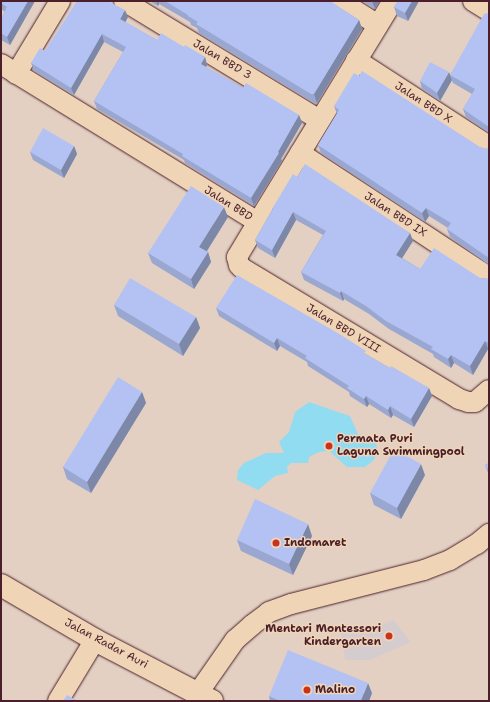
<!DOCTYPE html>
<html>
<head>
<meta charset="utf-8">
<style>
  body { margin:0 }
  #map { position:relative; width:490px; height:702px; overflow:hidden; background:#e3d0c2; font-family:"Shantell Sans",sans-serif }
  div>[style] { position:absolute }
  .built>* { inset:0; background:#d5ccd0 }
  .water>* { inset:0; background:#92dcf2 }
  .roads { filter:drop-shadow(0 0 1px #4a1f2b) drop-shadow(0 0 1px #4a1f2b) }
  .street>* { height:20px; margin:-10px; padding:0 10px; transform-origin:10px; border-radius:10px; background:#efd4b6 }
  .secondary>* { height:22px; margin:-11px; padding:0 11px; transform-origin:11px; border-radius:11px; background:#efd4b6 }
  .wall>* { inset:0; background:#9aa7d0 }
  .shaded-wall>* { inset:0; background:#7d88a9 }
  .building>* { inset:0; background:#b3c2f2 }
  .dots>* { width:11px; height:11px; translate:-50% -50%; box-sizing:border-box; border:2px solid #efd4b6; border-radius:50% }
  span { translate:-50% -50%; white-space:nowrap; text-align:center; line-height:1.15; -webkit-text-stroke:3px #efd4b6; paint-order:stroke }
  .street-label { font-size:11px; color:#4a1f2b }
  .poi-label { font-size:11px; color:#4a1f2b; font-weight:700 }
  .left { translate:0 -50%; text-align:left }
  .right { translate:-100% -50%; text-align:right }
  .frame { position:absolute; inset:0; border:2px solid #4a1f2b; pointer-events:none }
</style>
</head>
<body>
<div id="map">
  <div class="built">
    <i style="clip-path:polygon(393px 620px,411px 642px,370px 660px,345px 660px,341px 633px,362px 634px)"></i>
  </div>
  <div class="water">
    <i style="clip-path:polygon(309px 402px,350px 416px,358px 434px,368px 436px,375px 442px,378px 450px,374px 460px,365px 467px,347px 467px,329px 451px,319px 452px,309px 457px,308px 463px,291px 463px,287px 467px,288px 473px,275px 476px,258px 490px,237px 480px,238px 470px,244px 463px,266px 453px,284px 453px,279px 442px,289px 432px,295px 412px)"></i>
  </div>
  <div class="roads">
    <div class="street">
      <i style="left:124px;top:1px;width:229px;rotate:31.3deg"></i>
      <i style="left:340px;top:1px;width:45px;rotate:32.3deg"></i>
      <i style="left:473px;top:1px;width:19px;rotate:32deg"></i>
      <i style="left:356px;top:60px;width:158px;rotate:32.9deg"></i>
      <i style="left:1px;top:64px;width:302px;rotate:31.6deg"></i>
      <i style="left:258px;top:222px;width:259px;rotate:-58.6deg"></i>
      <i style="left:16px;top:74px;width:85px;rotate:-58.9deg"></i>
      <i style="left:300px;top:153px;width:226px;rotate:33.3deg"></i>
      <i style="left:258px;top:222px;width:41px;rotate:121deg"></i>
      <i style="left:237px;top:257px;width:8px;rotate:76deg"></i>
      <i style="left:239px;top:265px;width:4px;rotate:45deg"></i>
      <i style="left:242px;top:268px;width:253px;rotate:31.1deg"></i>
      <i style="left:459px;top:399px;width:9px;rotate:18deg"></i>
      <i style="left:468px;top:402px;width:7px"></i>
      <i style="left:475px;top:402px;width:18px;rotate:-41deg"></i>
      <i style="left:198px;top:693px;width:65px;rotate:-55.1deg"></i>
      <i style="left:235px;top:640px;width:23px;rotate:-41deg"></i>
      <i style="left:252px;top:625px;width:21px;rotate:-37deg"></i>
      <i style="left:269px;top:612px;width:23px;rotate:-20deg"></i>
      <i style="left:291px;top:604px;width:137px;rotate:-14.3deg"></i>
      <i style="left:424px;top:570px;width:28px;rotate:-21deg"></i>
      <i style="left:450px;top:560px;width:31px;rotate:-31deg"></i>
      <i style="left:477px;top:544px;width:16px;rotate:-40deg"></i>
      <i style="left:58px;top:701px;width:71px;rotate:-58.8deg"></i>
    </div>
    <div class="secondary">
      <i style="left:1px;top:585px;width:109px;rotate:30.3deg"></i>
      <i style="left:95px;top:640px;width:132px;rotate:27.5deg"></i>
    </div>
  </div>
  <div class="wall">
    <i style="clip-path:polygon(1px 1px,35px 1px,10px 45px,1px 40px,1px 18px,5px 12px,1px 9px)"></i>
    <i style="clip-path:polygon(149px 1px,330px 1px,331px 2px,359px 20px,362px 29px,317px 103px,314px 103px,199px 33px,197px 28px,191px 25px,190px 22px,159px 4px,158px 6px)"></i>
    <i style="clip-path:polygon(362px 1px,380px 1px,375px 9px)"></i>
    <i style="clip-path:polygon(398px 1px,419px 1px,408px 21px,397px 16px,394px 7px)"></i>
    <i style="clip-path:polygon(489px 13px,489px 133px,466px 117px,463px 109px,472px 94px,453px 83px,450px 75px)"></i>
    <i style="clip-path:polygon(128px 17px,125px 22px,157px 40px,184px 47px,205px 57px,207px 65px,206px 67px,243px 88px,299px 115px,302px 123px,281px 159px,282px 161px,254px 206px,185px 163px,184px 160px,97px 109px,94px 101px,123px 52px,104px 42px,74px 95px,34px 71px,31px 63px,45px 51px)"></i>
    <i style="clip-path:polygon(452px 80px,440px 101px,422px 89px,420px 81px)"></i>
    <i style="clip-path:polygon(334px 106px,486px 149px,489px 148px,489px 265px,450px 237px,447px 229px,448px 228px,429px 216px,425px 222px,321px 153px,318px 145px,337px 114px)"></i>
    <i style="clip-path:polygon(74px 146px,77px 154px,64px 178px,33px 160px,30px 152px)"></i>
    <i style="clip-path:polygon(297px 177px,410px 233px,413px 241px,402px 258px,420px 269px,480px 278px,489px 279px,489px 350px,488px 349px,473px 375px,454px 363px,451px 368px,434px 357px,433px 354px,389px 329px,369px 314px,344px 299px,343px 301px,304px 280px,301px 272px,323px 235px,296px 220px,275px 258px,258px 248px,255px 240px,272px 210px,272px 209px)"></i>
    <i style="clip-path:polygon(228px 217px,207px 251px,208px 252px,211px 262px,194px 289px,152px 263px,148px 253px)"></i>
    <i style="clip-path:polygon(114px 305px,196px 317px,200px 328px,183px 356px,118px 316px)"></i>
    <i style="clip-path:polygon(216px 308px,367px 355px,390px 368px,429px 388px,432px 396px,414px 427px,393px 415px,391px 418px,369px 404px,367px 407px,350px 396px,349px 392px,308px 366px,307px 362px,280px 346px,277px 351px,219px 316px)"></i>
    <i style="clip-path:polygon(142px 392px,146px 403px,91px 493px,67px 479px,63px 467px)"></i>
    <i style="clip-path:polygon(489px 463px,489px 475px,485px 465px)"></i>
    <i style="clip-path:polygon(425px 475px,401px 519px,374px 505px,370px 493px)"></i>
    <i style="clip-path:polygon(312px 536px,293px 575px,241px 551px,237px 540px)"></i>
    <i style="clip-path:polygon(372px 693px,369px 701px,270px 701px,269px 696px)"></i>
  </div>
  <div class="shaded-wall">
    <i style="clip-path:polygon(28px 1px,35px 1px,10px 45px,7px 37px)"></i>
    <i style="clip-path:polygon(156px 1px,158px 1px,159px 4px,158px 6px)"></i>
    <i style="clip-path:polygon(372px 1px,380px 1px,375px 9px)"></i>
    <i style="clip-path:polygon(412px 1px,419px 1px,408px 21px,405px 13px)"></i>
    <i style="clip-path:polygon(125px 10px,128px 17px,123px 27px,120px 19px)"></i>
    <i style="clip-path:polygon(359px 20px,362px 29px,317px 103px,314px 94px)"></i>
    <i style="clip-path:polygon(102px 34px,104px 42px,74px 95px,71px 88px)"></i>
    <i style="clip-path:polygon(205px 57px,207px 65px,204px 72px,201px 64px)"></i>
    <i style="clip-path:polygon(449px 72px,452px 80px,440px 101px,437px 93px)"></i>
    <i style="clip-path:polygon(299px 115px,302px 123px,281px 159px,282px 161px,254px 206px,251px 198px)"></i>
    <i style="clip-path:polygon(74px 146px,77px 154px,64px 178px,61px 170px)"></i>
    <i style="clip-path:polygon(224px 207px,228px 217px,203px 257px,199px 247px)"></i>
    <i style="clip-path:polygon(426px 208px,429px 216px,425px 222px,422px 213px)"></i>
    <i style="clip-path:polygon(293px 212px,296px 220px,275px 258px,272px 250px)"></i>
    <i style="clip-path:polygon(410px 233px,413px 241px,399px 263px,396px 255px)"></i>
    <i style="clip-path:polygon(208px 252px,211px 262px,194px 289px,191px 279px)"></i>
    <i style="clip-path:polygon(341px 291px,344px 299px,343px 301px,340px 293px)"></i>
    <i style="clip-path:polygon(196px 317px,200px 328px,183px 356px,179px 344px)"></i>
    <i style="clip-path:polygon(277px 338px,280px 346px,277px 351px,274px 343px)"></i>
    <i style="clip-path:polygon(485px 341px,488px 349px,473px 375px,470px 366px)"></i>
    <i style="clip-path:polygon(451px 355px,454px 363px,451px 368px,448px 359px)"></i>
    <i style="clip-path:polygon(429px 388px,432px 396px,414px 427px,411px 419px)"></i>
    <i style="clip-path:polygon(142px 392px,146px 403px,91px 493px,87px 482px)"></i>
    <i style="clip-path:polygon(366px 396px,369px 404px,367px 407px,364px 399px)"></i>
    <i style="clip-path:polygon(390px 406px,393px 415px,391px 418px,388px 410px)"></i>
    <i style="clip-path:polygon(421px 464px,425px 475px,401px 519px,397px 508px)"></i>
    <i style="clip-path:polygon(308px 524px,312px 536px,293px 575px,289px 564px)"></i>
    <i style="clip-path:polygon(368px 683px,372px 693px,369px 701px,361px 701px)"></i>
  </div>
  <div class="building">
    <i style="clip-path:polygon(1px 1px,28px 1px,7px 37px,1px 33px,1px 18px,7px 7px,1px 3px)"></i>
    <i style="clip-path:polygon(77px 1px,108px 1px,125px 10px,120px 19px,157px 40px,161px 33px,184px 47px,185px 45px,205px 57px,201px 64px,243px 88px,246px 83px,299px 115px,278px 152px,279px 153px,251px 198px,182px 156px,183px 154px,94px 101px,126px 47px,102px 34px,71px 88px,31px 63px,40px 48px,45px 51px)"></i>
    <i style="clip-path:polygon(165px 1px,330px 1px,331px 2px,359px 20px,314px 94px,311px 94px,196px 24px,198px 22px,188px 16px,188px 15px)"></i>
    <i style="clip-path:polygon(398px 1px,412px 1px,405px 13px,394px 7px)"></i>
    <i style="clip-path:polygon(489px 13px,489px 127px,463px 109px,475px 89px,450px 75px,484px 14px)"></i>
    <i style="clip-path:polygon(430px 62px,449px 72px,437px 93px,420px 81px)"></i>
    <i style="clip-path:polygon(362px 71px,480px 147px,486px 149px,489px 148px,489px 258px,447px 229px,451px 223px,426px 208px,422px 213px,318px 145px,339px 110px,334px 106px,354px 73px,359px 76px)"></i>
    <i style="clip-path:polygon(43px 128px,74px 146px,61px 170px,30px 152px)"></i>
    <i style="clip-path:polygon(305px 164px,410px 233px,396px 255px,420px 269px,434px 248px,480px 278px,489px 279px,489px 343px,485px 341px,470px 366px,451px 355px,448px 359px,431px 349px,433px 347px,386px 321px,366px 306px,341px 291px,340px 293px,301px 272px,326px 231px,293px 212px,272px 250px,255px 240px,273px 209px,272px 209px,293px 174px,297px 177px)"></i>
    <i style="clip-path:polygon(191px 186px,224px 207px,199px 247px,208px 252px,191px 279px,148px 253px)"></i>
    <i style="clip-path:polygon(237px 275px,341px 335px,366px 351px,364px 353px,390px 368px,391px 366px,429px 388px,411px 419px,390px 406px,388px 410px,366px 396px,364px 399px,347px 388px,349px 386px,305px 358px,307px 356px,277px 338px,274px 343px,216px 308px)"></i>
    <i style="clip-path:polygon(130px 278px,196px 317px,179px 344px,114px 305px)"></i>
    <i style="clip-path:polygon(118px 377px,142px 392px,87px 482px,63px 467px)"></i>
    <i style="clip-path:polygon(394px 449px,421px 464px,397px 508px,370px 493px)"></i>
    <i style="clip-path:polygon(489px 463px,489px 471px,485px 465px)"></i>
    <i style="clip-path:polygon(255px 499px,308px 524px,289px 564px,237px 540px)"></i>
    <i style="clip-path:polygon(288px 650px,368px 683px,361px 700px,362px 701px,280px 701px,269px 696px)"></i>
    <i style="clip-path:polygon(67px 695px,78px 701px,63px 701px)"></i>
  </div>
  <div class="dots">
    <i style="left:329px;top:446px;background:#c8321e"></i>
    <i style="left:276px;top:543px;background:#c8321e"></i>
    <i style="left:389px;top:636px;background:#c8321e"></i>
    <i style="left:307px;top:690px;background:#c8321e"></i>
  </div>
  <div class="street-label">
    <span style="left:222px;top:60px;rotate:31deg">Jalan BBD 3</span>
    <span style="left:423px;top:103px;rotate:33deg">Jalan BBD X</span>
    <span style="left:228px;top:204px;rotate:32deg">Jalan BBD</span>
    <span style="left:395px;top:215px;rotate:33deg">Jalan BBD IX</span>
    <span style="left:343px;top:329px;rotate:31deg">Jalan BBD VIII</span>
    <span style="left:106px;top:644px;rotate:28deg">Jalan Radar Auri</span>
  </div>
  <div class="poi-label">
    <span class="left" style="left:337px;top:446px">Permata Puri<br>Laguna Swimmingpool</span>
    <span class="left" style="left:284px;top:543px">Indomaret</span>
    <span class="right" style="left:381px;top:636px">Mentari Montessori<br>Kindergarten</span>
    <span class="left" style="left:315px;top:690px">Malino</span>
  </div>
  <div class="frame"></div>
</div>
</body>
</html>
